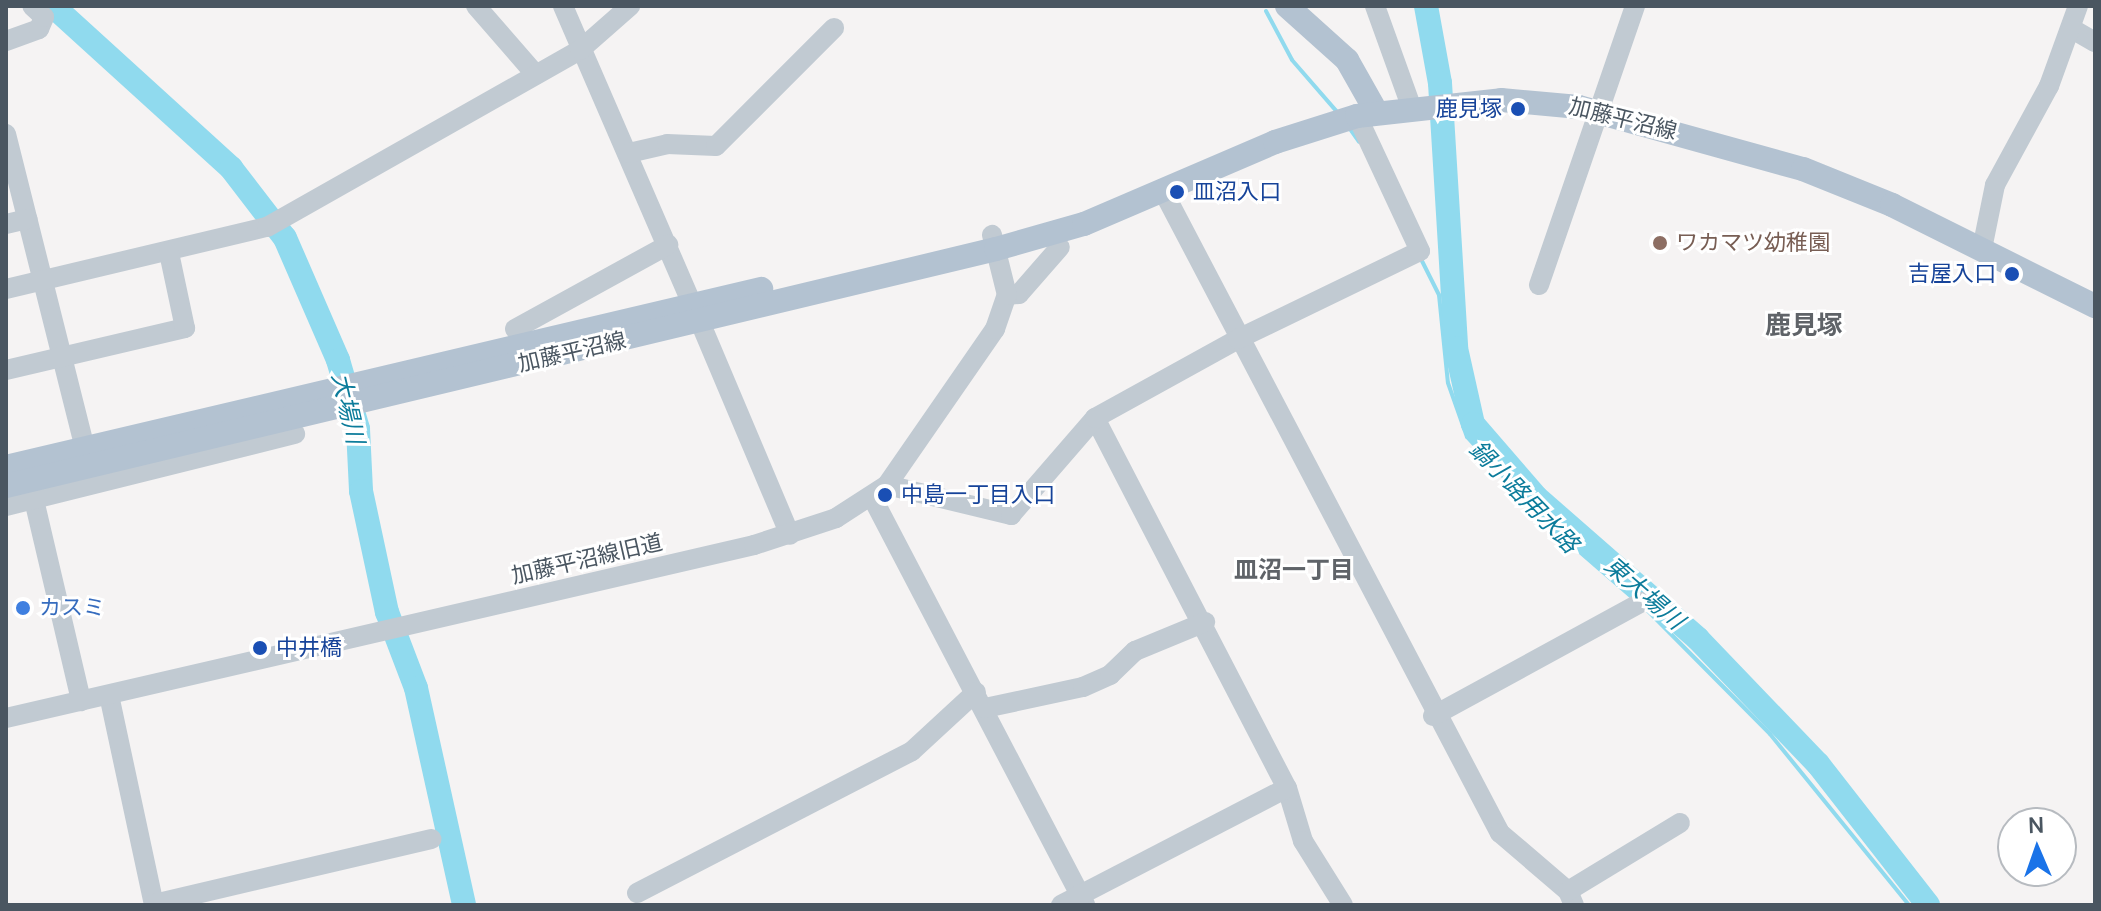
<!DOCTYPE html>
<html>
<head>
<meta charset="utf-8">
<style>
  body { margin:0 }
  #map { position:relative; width:2101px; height:911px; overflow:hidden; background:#f5f3f3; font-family:Manrope,"Noto Sans JP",sans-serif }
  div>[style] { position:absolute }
  .stream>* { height:4px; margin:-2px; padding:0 2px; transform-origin:2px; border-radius:2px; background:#90daee }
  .river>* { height:24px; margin:-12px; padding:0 12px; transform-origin:12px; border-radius:12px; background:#90daee }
  .minor>* { height:20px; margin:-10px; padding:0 10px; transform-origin:10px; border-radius:10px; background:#c1cad2 }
  .major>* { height:24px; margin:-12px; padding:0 12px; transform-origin:12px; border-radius:12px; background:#b3c2d1 }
  .dots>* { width:22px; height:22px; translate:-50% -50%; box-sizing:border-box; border:4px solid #fff; border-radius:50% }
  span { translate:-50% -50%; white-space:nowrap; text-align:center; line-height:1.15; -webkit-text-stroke:6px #fff; paint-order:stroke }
  .transit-label { font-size:22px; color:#164399 }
  .right { translate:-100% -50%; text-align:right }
  .left { translate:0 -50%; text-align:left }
  .street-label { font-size:22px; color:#4a5661 }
  .education-label { font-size:22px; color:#785e54 }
  .shop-label { font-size:22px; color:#366cbe }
  .water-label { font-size:24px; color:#0c7c9b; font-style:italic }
  .neighbourhood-label { font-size:24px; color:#5f6368; font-weight:700 }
  .quarter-label { font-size:26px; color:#5f6368; font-weight:700 }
  .frame { position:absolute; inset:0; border:8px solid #4a5661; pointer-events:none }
  .north { position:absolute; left:1997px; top:807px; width:80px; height:80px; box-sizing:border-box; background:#fff; border:2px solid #b7bbc0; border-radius:50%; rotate:358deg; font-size:22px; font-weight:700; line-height:32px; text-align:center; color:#4a5661 }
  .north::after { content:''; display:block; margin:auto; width:28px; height:36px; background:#1a73e8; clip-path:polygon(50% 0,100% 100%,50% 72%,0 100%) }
</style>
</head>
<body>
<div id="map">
  <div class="stream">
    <i style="left:1266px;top:11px;width:55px;rotate:62deg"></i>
    <i style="left:1292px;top:60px;width:70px;rotate:49deg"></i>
    <i style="left:1348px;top:126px;width:19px;rotate:55deg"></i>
    <i style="left:1421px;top:259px;width:40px;rotate:63.4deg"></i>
    <i style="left:1439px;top:295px;width:88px;rotate:84.2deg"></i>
    <i style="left:1448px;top:383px;width:57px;rotate:70.6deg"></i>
    <i style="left:1467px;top:437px;width:114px;rotate:47.5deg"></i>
    <i style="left:1544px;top:521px;width:119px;rotate:40.9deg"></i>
    <i style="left:1644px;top:607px;width:179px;rotate:45.2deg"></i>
    <i style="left:1770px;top:734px;width:220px;rotate:50.9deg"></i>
  </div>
  <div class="river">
    <i style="left:53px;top:6px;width:241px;rotate:42.3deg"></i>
    <i style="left:231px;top:168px;width:88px;rotate:52.4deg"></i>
    <i style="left:285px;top:238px;width:133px;rotate:66.5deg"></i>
    <i style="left:338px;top:360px;width:72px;rotate:73.8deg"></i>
    <i style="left:358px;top:429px;width:62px;rotate:87.2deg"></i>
    <i style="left:361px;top:491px;width:124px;rotate:77.9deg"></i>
    <i style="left:387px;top:612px;width:81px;rotate:69.1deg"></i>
    <i style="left:416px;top:688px;width:222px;rotate:77.5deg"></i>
    <i style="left:1426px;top:6px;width:78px;rotate:79.7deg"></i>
    <i style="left:1440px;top:83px;width:265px;rotate:86.5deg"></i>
    <i style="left:1456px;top:348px;width:78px;rotate:77.4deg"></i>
    <i style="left:1473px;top:424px;width:96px;rotate:49.2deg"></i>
    <i style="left:1536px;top:497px;width:215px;rotate:41.2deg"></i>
    <i style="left:1698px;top:639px;width:173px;rotate:46.2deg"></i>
    <i style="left:1818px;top:764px;width:179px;rotate:52deg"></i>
  </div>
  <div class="minor">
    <i style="left:476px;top:6px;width:91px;rotate:49deg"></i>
    <i style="left:563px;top:6px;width:327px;rotate:66.6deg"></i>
    <i style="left:1375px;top:6px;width:109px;rotate:70.2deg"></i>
    <i style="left:2074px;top:30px;width:24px;rotate:30deg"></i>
    <i style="left:6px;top:41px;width:35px;rotate:-20deg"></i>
    <i style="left:39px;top:29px;width:13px;rotate:-67deg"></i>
    <i style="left:44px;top:17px;width:16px;rotate:-137deg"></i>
    <i style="left:6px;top:134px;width:325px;rotate:75.9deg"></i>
    <i style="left:629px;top:153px;width:39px;rotate:-13deg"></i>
    <i style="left:667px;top:144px;width:49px;rotate:2.3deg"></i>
    <i style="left:716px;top:146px;width:167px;rotate:-45deg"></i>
    <i style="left:1162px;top:189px;width:727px;rotate:62.31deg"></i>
    <i style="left:1500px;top:833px;width:89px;rotate:40.5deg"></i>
    <i style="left:1568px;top:891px;width:15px;rotate:67deg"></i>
    <i style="left:6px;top:224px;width:22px;rotate:-13deg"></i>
    <i style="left:1982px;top:249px;width:65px;rotate:-78.5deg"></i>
    <i style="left:1995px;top:185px;width:113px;rotate:-61.4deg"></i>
    <i style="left:2049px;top:86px;width:85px;rotate:-70.1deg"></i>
    <i style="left:1539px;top:285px;width:295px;rotate:-71deg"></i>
    <i style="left:6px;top:289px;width:268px;rotate:-13.4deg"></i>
    <i style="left:267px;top:227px;width:360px;rotate:-29.5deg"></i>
    <i style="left:580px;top:50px;width:67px;rotate:-41.3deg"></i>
    <i style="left:1007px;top:295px;width:12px;rotate:-5deg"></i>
    <i style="left:1019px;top:294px;width:62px;rotate:-48.9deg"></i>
    <i style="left:700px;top:322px;width:231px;rotate:67.1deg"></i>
    <i style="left:515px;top:329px;width:175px;rotate:-28.8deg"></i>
    <i style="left:6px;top:370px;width:184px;rotate:-13.2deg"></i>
    <i style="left:185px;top:328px;width:77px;rotate:-102deg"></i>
    <i style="left:1095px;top:418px;width:417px;rotate:62.6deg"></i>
    <i style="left:1287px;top:788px;width:55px;rotate:73.2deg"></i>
    <i style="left:1303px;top:841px;width:75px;rotate:58deg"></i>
    <i style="left:887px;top:485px;width:128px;rotate:13.6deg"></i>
    <i style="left:1011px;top:515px;width:128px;rotate:-49.1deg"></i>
    <i style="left:1095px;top:418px;width:163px;rotate:-28.9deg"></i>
    <i style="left:1238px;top:339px;width:202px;rotate:-25.8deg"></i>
    <i style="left:1420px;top:251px;width:149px;rotate:-115deg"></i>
    <i style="left:31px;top:487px;width:220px;rotate:76.8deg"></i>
    <i style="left:872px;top:497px;width:460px;rotate:62.4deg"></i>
    <i style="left:6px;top:506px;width:298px;rotate:-14deg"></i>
    <i style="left:109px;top:695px;width:215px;rotate:77.9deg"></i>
    <i style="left:985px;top:708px;width:100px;rotate:-12.1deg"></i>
    <i style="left:1083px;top:687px;width:30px;rotate:-24deg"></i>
    <i style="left:1110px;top:675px;width:35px;rotate:-44deg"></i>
    <i style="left:1135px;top:651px;width:76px;rotate:-22.5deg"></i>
    <i style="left:1433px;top:716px;width:238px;rotate:-28.6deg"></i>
    <i style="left:6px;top:718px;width:768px;rotate:-13.02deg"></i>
    <i style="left:754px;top:545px;width:86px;rotate:-18.2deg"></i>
    <i style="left:836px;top:518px;width:61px;rotate:-32.9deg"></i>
    <i style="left:887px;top:485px;width:190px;rotate:-55.3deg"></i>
    <i style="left:995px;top:329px;width:36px;rotate:-71deg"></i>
    <i style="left:1007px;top:295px;width:62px;rotate:-104deg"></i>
    <i style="left:1568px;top:891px;width:131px;rotate:-31.3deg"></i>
    <i style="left:637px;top:893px;width:309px;rotate:-27.3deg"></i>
    <i style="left:912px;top:751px;width:87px;rotate:-42.7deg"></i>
    <i style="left:154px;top:904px;width:285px;rotate:-13.2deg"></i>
    <i style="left:1061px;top:905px;width:254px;rotate:-27.4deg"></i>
  </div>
  <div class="major">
    <i style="left:1287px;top:6px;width:81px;rotate:42deg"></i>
    <i style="left:1347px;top:60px;width:61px;rotate:60.5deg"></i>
    <i style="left:6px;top:467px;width:776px;rotate:-13.27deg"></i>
    <i style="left:6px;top:486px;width:1018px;rotate:-13.46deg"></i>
    <i style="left:996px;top:249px;width:91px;rotate:-15.9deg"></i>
    <i style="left:1084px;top:224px;width:208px;rotate:-23.2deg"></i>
    <i style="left:1275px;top:142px;width:86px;rotate:-17.6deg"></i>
    <i style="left:1357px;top:116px;width:145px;rotate:-6.3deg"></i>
    <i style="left:1501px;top:100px;width:78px;rotate:5.1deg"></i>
    <i style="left:1579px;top:107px;width:232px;rotate:15.5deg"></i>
    <i style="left:1803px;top:169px;width:96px;rotate:22deg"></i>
    <i style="left:1892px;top:205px;width:227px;rotate:26.5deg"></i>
  </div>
  <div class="dots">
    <i style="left:1518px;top:109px;background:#1a4fb4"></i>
    <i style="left:1177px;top:192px;background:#1a4fb4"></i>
    <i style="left:1660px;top:243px;background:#8d6e63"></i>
    <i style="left:2012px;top:274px;background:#1a4fb4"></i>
    <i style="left:885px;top:495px;background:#1a4fb4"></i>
    <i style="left:23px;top:608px;background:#3f7fe0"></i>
    <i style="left:260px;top:648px;background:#1a4fb4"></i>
  </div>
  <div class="transit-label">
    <span class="right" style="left:1502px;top:109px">鹿見塚</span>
    <span class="left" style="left:1193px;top:192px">皿沼入口</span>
    <span class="right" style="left:1996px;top:274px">吉屋入口</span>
    <span class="left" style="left:901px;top:495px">中島一丁目入口</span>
    <span class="left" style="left:276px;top:648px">中井橋</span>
  </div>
  <div class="street-label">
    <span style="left:1623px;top:119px;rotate:14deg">加藤平沼線</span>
    <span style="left:572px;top:352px;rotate:-13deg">加藤平沼線</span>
    <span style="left:587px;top:559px;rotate:-13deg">加藤平沼線旧道</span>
  </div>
  <div class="education-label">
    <span class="left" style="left:1676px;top:243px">ワカマツ幼稚園</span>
  </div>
  <div class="shop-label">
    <span class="left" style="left:39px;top:608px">カスミ</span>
  </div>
  <div class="water-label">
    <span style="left:349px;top:408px;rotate:77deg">大場川</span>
    <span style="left:1525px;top:496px;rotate:46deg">鍋小路用水路</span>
    <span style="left:1645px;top:592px;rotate:41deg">東大場川</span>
  </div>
  <div class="neighbourhood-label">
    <span style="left:1294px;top:569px">皿沼一丁目</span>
  </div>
  <div class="quarter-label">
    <span style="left:1804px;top:325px">鹿見塚</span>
  </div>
  <div class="frame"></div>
  <div class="north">N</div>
</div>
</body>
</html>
